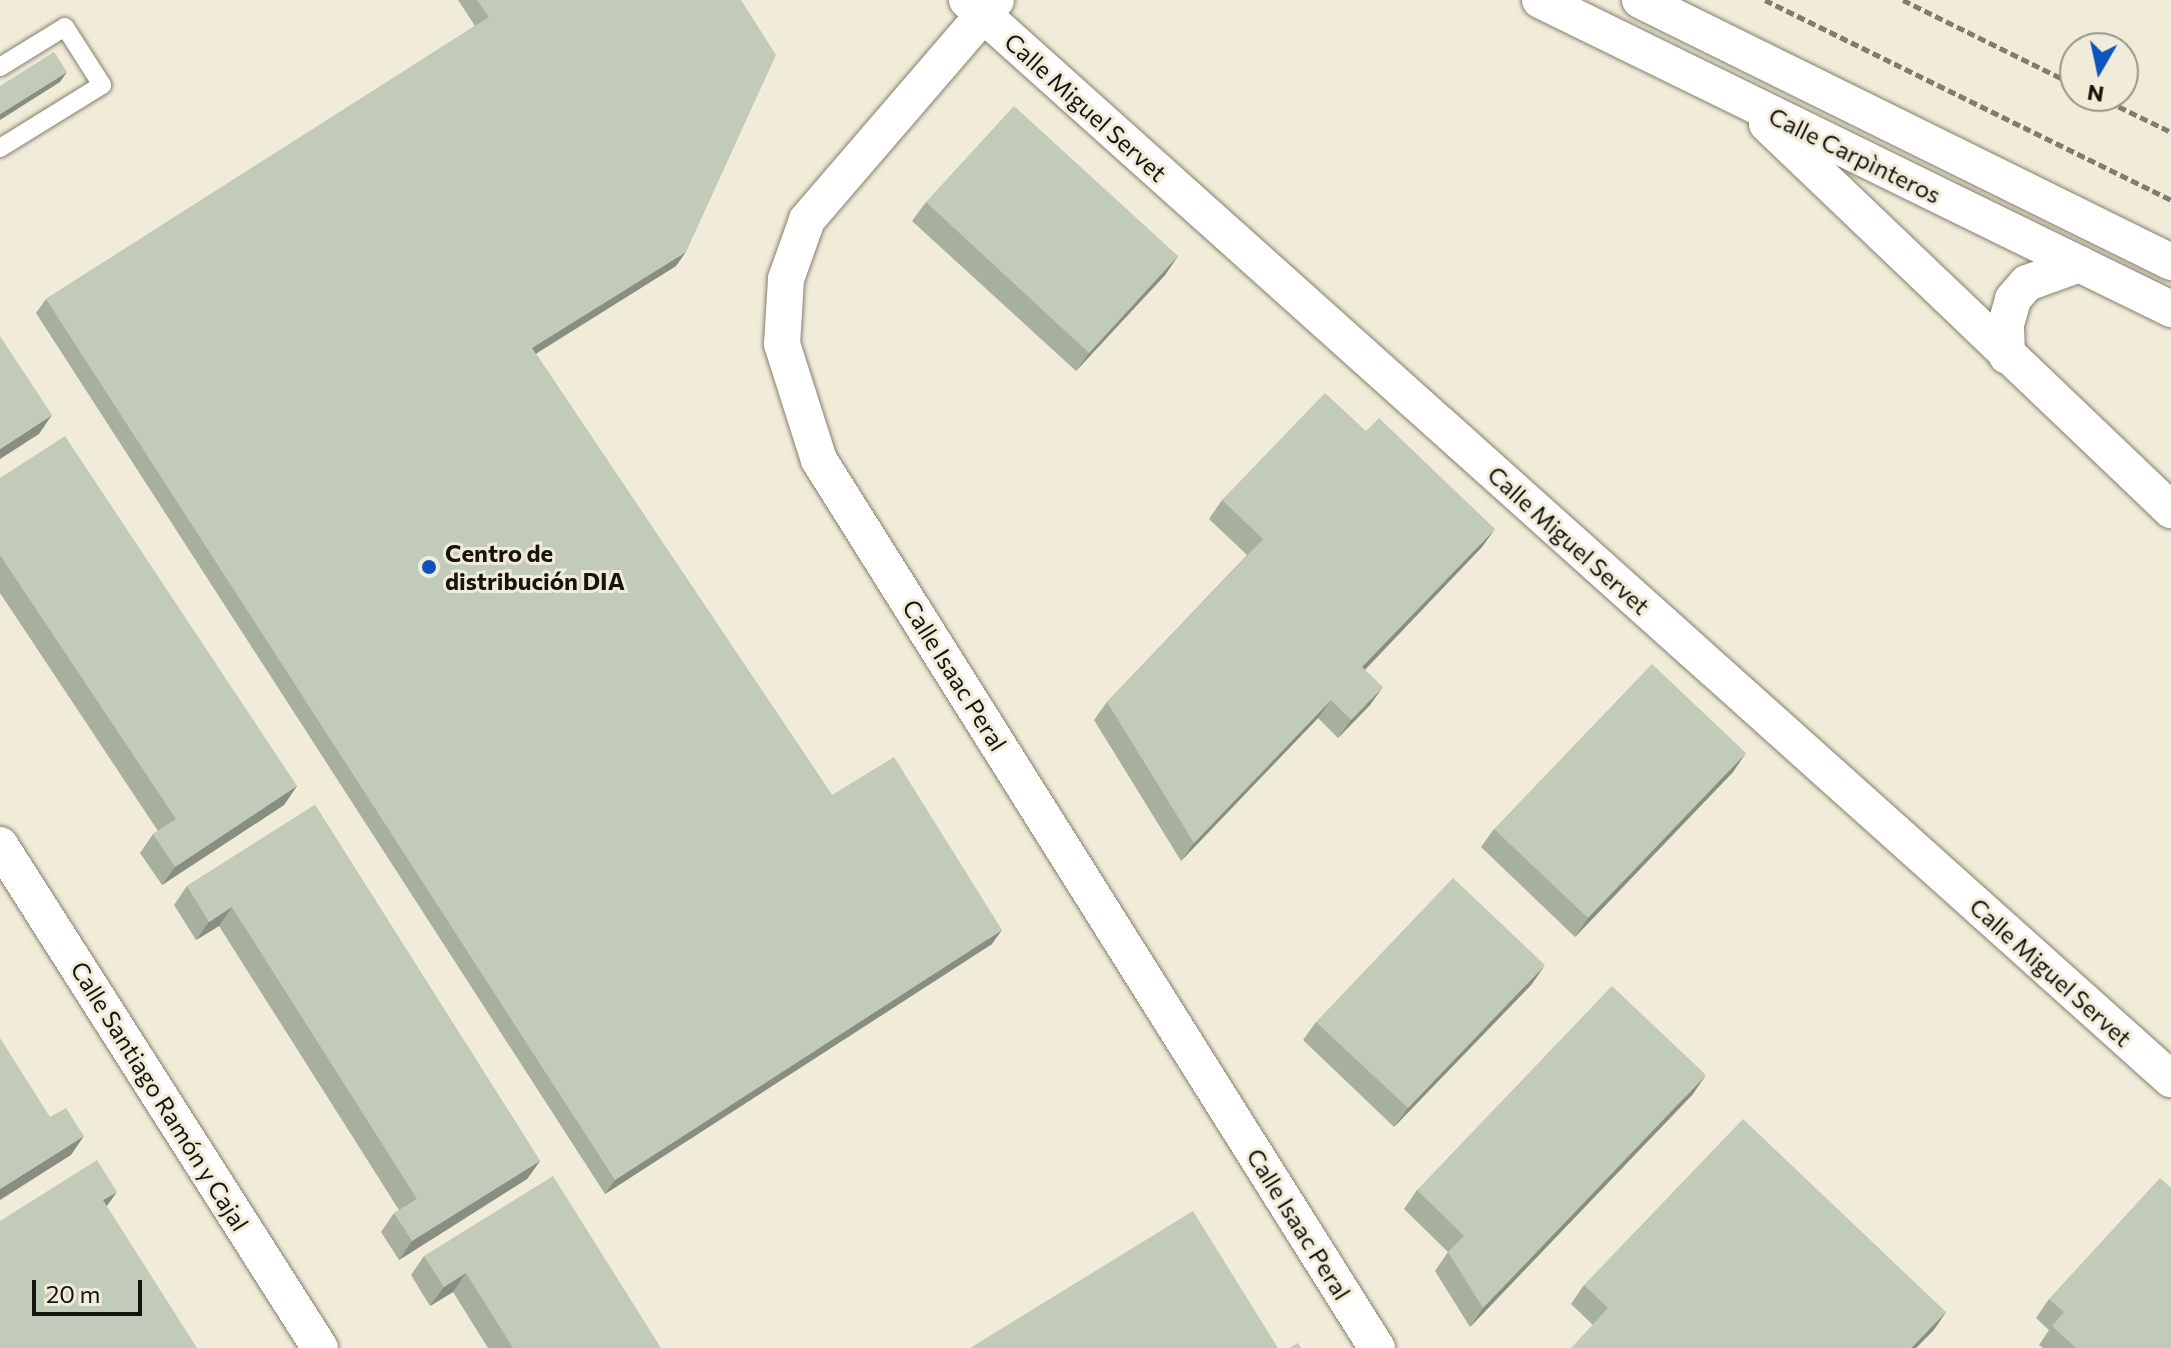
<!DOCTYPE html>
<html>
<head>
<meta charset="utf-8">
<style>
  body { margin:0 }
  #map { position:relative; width:2171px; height:1348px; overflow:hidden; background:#f1ecd9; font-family:Commissioner,sans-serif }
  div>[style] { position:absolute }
  .path>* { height:5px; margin-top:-2.5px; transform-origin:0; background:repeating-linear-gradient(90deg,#7f7c70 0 8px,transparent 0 12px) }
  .roads { filter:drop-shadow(0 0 2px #84806e) drop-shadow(0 0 2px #84806e) }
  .service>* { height:18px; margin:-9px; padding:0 9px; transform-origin:9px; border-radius:9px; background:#fff }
  .minor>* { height:36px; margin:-18px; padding:0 18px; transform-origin:18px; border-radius:18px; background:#fff }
  .wall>* { inset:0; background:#a7af9f }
  .shaded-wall>* { inset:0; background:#888e82 }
  .building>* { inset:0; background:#c2cbb9 }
  .dots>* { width:22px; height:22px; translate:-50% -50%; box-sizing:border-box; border:4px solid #f1ecd9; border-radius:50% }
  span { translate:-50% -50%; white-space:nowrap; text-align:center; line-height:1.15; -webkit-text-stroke:6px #f1ecd9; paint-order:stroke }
  .street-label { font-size:24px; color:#16140e }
  .poi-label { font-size:24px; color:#16140e; font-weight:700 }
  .left { translate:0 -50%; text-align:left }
  .north { position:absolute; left:2059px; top:32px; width:80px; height:80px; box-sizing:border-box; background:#f1ecd9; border:2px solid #999688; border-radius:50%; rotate:189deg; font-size:22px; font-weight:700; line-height:32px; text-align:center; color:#16140e }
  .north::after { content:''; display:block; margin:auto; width:28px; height:36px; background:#0f53be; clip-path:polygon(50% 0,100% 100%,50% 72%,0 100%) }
  .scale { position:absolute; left:32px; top:1280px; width:110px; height:36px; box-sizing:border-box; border:4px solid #16140e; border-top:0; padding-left:10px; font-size:24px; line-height:28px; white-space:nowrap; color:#16140e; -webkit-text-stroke:6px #f1ecd9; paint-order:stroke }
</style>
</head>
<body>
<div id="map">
  <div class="path">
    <i style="left:1765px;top:0;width:453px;rotate:26.2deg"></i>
    <i style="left:1903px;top:0;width:192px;rotate:26.3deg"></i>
    <i style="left:2097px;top:96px;width:82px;rotate:25.9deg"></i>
  </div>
  <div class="roads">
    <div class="service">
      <i style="left:0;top:67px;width:76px;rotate:-31.6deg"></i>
      <i style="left:65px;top:27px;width:69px;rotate:57.5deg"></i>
      <i style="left:102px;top:85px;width:120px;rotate:148.3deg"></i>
    </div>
    <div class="minor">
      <i style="left:967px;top:0;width:1617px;rotate:41.87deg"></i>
      <i style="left:996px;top:0;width:290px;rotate:130.7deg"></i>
      <i style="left:807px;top:220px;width:63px;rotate:109.6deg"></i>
      <i style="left:786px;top:279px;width:65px;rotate:93.5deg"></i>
      <i style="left:782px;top:344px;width:122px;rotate:72.3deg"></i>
      <i style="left:819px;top:460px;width:1049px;rotate:57.86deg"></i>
      <i style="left:1540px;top:0;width:703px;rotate:26.09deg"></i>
      <i style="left:1640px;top:0;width:592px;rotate:26.26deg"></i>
      <i style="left:1767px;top:124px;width:559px;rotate:43.69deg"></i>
      <i style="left:2007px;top:356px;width:32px;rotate:-92deg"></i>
      <i style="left:2006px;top:324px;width:26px;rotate:-74deg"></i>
      <i style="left:2013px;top:299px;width:21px;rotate:-49deg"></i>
      <i style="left:2027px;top:283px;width:56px;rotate:-19.7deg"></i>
      <i style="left:0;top:845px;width:596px;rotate:57.54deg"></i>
    </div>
  </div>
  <div class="wall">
    <i style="clip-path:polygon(458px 0,741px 0,676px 266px,536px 354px,832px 795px,992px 944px,605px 1194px,36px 313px,46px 299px,475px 26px)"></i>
    <i style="clip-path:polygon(926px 202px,1178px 256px,1165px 275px,1076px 371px,912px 221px)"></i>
    <i style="clip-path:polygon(1366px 431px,1482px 547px,1365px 670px,1370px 705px,1338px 738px,1318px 718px,1181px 861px,1094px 720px,1107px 702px,1247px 555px,1209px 519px,1222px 500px)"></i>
    <i style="clip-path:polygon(0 478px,297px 786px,284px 805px,162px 885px,140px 853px,153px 834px,158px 831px,0 593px)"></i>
    <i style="clip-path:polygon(1733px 772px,1575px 937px,1481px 847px,1494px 829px)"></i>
    <i style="clip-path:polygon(315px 805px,540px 1161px,527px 1179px,399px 1260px,381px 1232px,394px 1213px,399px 1210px,219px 926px,196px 940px,174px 905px,187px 886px)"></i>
    <i style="clip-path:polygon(1532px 984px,1394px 1127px,1303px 1040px,1316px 1022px)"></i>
    <i style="clip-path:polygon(1693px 1094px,1470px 1327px,1435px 1271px,1448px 1252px,1404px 1209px,1417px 1190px)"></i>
    <i style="clip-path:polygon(424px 1256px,661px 1348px,488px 1348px,453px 1292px,430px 1306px,411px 1275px)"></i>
    <i style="clip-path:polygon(1584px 1285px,1946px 1312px,1933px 1331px,1593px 1325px,1571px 1304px)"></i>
    <i style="clip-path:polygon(2049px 1299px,2171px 1348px,2043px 1348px,2039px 1345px,2049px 1330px,2036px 1318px)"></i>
  </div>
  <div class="shaded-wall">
    <i style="clip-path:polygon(67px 72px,60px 82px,0 120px,0 114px)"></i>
    <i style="clip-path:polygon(686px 252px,676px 266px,522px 362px,532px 348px)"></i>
    <i style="clip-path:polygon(1178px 256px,1165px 275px,1076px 371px,1089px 353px)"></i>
    <i style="clip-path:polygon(52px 415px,39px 434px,0 459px,0 449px)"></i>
    <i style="clip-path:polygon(1495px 529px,1482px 547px,1349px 686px,1362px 667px)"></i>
    <i style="clip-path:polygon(1383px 687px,1370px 705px,1338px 738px,1351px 720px)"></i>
    <i style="clip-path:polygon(1331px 700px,1318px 718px,1181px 861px,1194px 843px)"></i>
    <i style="clip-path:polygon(1746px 753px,1733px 772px,1575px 937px,1588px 918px)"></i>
    <i style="clip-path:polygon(297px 786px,284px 805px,162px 885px,175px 867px)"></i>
    <i style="clip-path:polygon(232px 907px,219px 926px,196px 940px,209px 922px)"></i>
    <i style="clip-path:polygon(1002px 930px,992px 944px,605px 1194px,615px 1180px)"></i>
    <i style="clip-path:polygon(1545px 965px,1532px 984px,1394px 1127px,1408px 1108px)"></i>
    <i style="clip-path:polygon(1706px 1075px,1693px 1094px,1470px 1327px,1483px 1308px)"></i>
    <i style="clip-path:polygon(84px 1136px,71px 1155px,0 1200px,0 1189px)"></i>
    <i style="clip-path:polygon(540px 1161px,527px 1179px,399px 1260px,412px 1241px)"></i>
    <i style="clip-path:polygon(117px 1192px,104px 1210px,103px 1200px)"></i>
    <i style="clip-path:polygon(466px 1273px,453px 1292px,430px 1306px,444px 1287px)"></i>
    <i style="clip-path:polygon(1946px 1312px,1933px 1331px,1916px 1348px,1911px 1348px)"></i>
  </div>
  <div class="building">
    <i style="clip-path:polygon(477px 0,741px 0,776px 55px,686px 252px,532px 348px,832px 795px,894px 757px,1002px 930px,615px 1180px,46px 299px,489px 17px)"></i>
    <i style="clip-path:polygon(54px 52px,67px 72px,0 114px,0 86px)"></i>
    <i style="clip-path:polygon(1014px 106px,1178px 256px,1089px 353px,926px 202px)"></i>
    <i style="clip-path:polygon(0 336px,52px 415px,0 449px)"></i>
    <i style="clip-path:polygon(1325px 393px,1366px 431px,1379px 418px,1495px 529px,1362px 667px,1383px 687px,1351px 720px,1331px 700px,1194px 843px,1107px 702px,1263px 539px,1222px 500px)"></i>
    <i style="clip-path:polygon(65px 436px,297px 786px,175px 867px,153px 834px,176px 819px,0 555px,0 478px)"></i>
    <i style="clip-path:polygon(1652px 664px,1746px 753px,1588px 918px,1494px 829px)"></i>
    <i style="clip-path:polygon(315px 805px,540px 1161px,412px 1241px,394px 1213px,417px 1199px,232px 907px,209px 922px,187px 886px)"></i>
    <i style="clip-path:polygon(1453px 878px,1545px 965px,1408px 1108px,1316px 1022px)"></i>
    <i style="clip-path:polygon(1612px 986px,1706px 1075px,1483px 1308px,1448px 1252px,1464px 1236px,1417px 1190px)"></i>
    <i style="clip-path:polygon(0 1038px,50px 1117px,66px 1108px,84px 1136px,0 1189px)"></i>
    <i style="clip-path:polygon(1743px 1119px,1946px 1312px,1911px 1348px,1571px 1348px,1608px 1308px,1584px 1285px)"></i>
    <i style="clip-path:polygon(97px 1160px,117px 1192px,103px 1200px,197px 1348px,0 1348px,0 1221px)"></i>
    <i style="clip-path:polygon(553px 1176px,661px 1348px,513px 1348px,466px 1273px,444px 1287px,424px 1256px)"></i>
    <i style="clip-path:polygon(2160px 1178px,2171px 1188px,2171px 1348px,2076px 1348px,2052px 1326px,2064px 1312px,2049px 1299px)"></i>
    <i style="clip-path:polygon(1193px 1211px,1278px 1348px,970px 1348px)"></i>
    <i style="clip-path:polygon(1298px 1343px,1301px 1348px,1289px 1348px)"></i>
  </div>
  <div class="dots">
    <i style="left:429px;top:567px;background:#0f53be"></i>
  </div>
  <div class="street-label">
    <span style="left:1086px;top:107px;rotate:42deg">Calle Miguel Servet</span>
    <span style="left:1855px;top:155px;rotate:26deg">Calle Carpìnteros</span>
    <span style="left:1569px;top:540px;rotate:42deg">Calle Miguel Servet</span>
    <span style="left:955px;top:675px;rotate:58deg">Calle Isaac Peral</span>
    <span style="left:2051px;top:972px;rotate:42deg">Calle Miguel Servet</span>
    <span style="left:160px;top:1096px;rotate:58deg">Calle Santiago Ramón y Cajal</span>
    <span style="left:1299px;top:1224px;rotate:58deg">Calle Isaac Peral</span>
  </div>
  <div class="poi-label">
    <span class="left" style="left:445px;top:567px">Centro de<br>distribución DIA</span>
  </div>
  <div class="north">N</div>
  <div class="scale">20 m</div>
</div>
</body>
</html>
